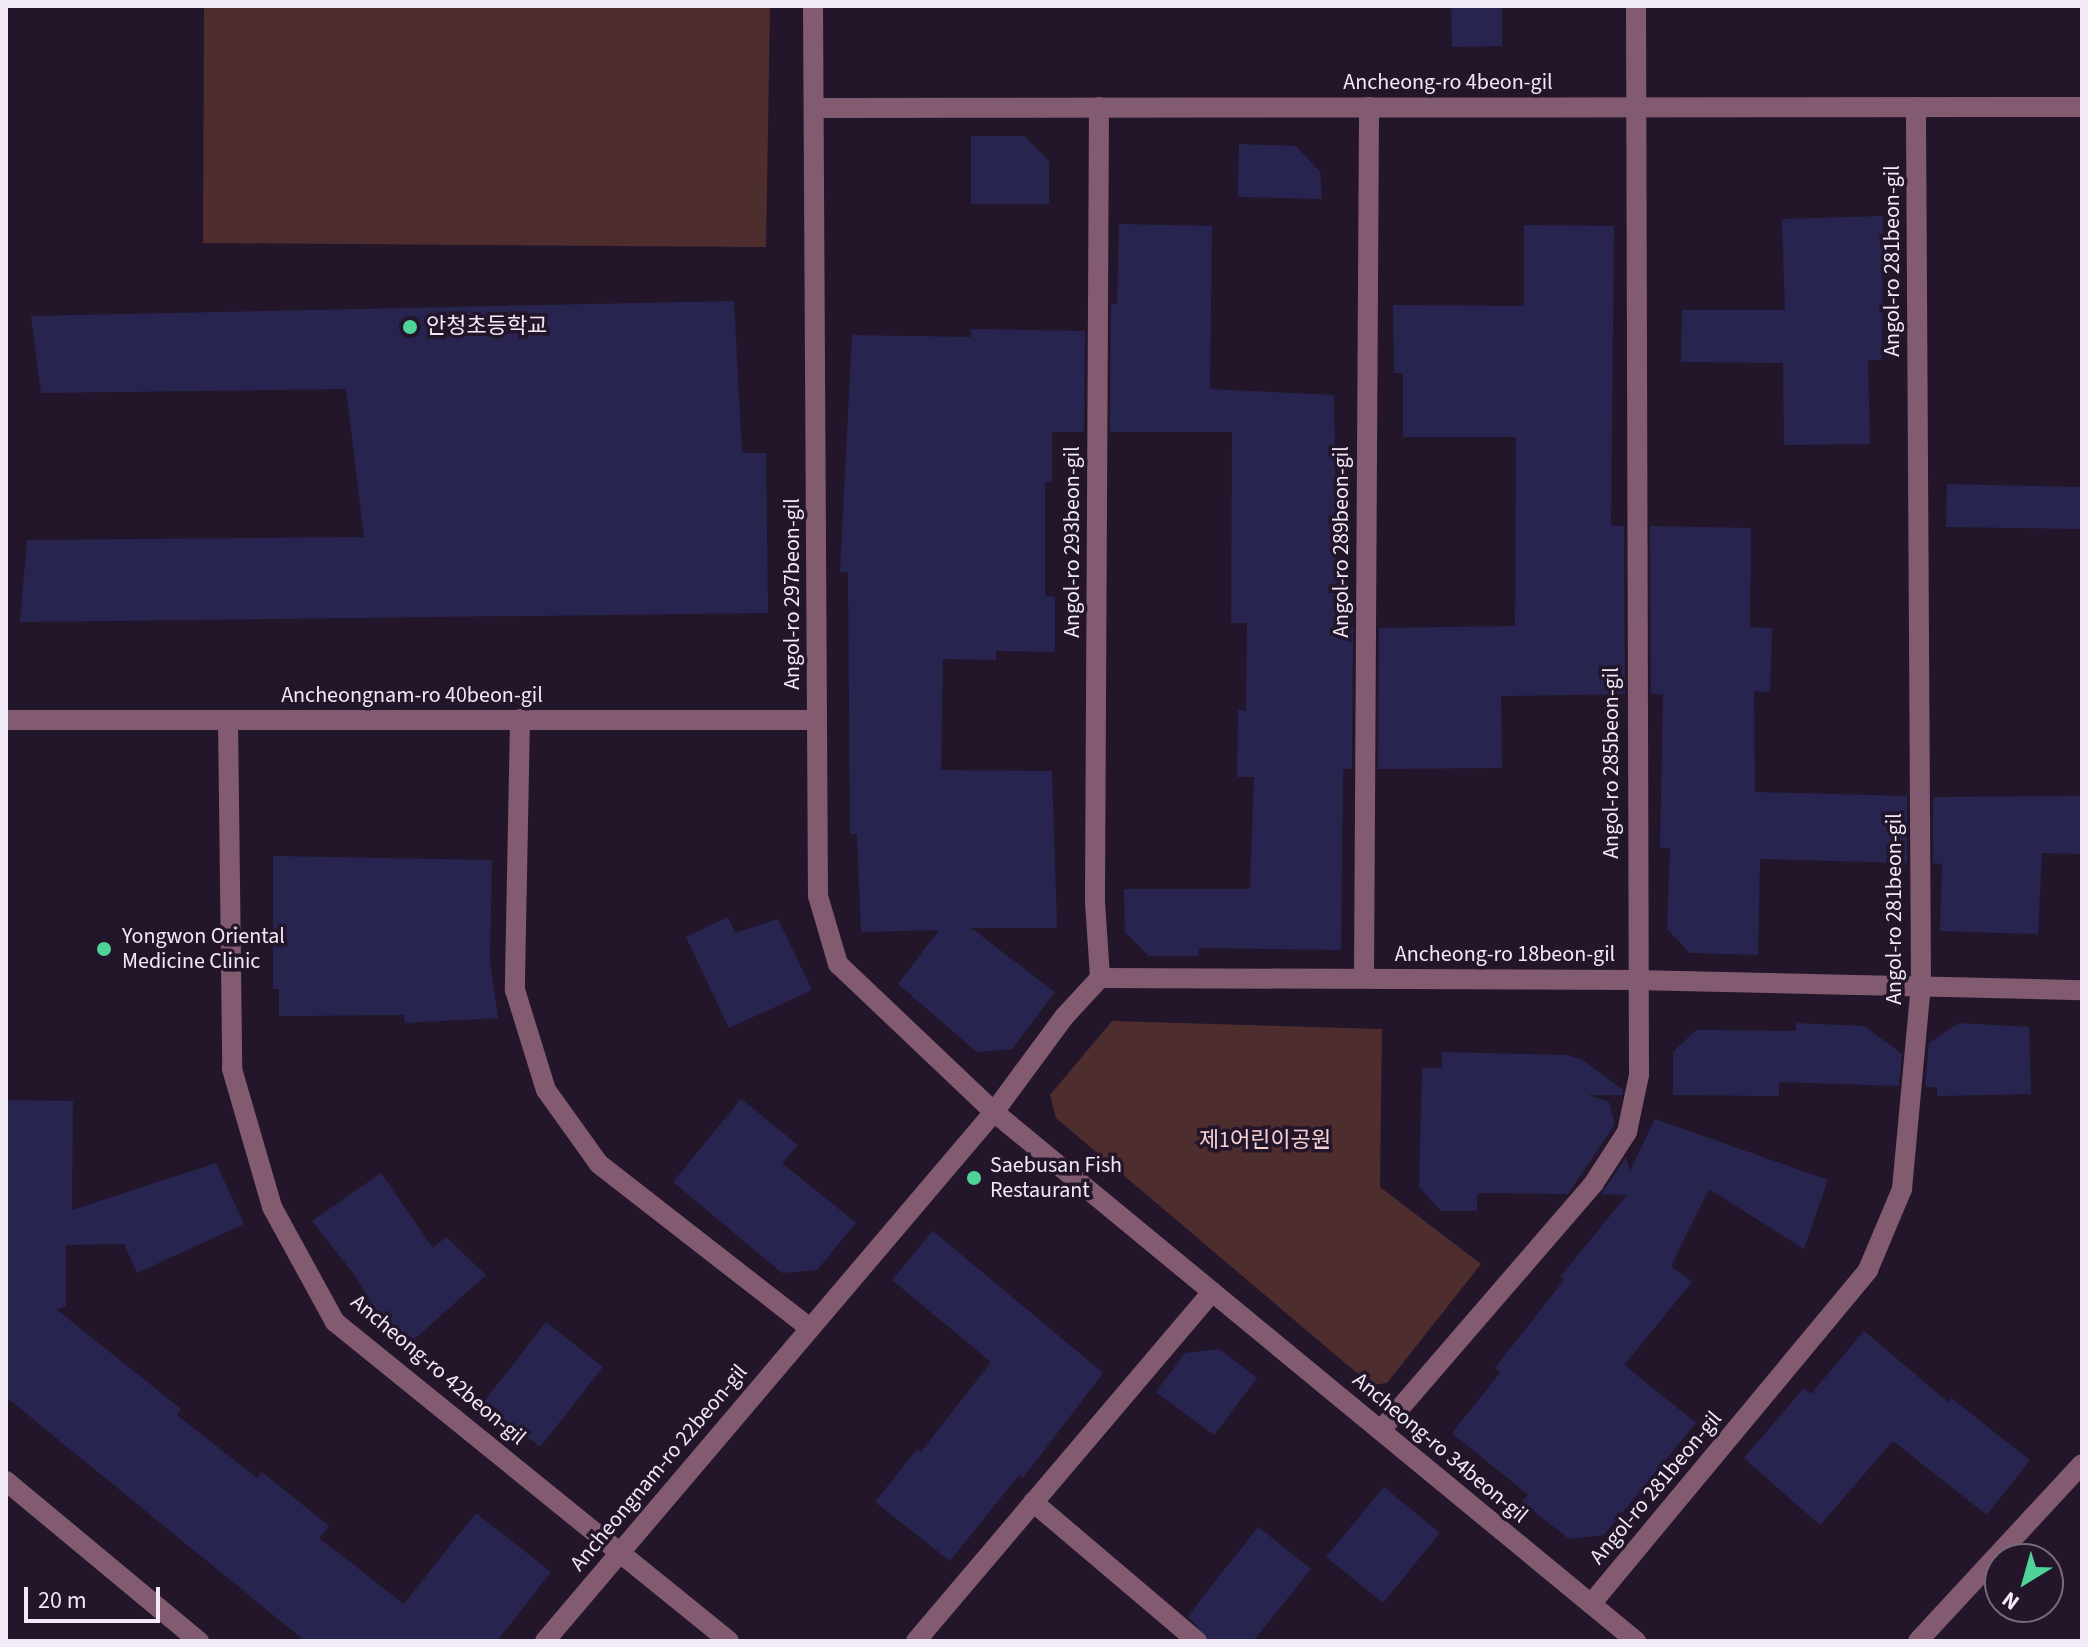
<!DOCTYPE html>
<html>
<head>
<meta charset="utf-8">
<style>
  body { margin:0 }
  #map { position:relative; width:2088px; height:1647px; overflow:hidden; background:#23162a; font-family:"Source Sans 3","Noto Sans KR",sans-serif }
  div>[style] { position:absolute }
  .green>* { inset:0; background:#4e2d2f }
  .building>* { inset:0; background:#27254f }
  .minor>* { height:20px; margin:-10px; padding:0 10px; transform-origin:10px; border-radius:10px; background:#825b71 }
  .dots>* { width:22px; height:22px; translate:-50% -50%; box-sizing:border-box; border:4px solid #23162a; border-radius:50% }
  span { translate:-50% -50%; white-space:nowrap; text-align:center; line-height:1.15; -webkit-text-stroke:7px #23162a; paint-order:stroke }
  .street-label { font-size:22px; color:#f2e9f7 }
  .poi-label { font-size:22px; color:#f2e9f7 }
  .left { translate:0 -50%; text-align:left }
  .park-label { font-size:22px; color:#f6d1d2 }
  .frame { position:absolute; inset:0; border:8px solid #f2e9f7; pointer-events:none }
  .north { position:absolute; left:1984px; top:1543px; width:80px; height:80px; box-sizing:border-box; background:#23162a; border:2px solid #766a7c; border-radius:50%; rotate:217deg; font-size:22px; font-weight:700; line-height:32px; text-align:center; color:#f2e9f7 }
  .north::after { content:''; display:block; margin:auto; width:28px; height:36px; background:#50d398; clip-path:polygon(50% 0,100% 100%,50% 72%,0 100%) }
  .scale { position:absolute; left:24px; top:1587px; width:136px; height:36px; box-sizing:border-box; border:4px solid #f2e9f7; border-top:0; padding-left:10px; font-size:24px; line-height:28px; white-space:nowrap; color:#f2e9f7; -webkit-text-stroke:6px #23162a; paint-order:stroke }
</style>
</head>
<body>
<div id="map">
  <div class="green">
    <i style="clip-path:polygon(204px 6px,770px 6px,766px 247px,203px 243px)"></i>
    <i style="clip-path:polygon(1112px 1021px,1382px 1029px,1380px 1187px,1481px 1264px,1387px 1383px,1371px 1385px,1056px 1118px,1050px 1095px)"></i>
  </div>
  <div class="building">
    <i style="clip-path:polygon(1451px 6px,1502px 6px,1502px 46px,1452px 47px)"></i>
    <i style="clip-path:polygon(971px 136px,1024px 136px,1049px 161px,1049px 204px,971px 204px)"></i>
    <i style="clip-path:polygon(1239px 144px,1296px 146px,1320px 172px,1322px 199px,1238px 197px)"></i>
    <i style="clip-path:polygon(1883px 216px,1882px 360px,1868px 360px,1870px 444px,1784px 445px,1783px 363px,1681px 362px,1682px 310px,1785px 310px,1782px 219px)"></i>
    <i style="clip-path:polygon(1119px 224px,1212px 226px,1210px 389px,1334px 395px,1337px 628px,1353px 628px,1352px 769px,1343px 769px,1341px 950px,1199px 948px,1199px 956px,1149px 956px,1125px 932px,1124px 889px,1250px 889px,1254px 777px,1237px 777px,1238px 710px,1246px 711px,1247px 623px,1231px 623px,1232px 432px,1110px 432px,1111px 304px,1117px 304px)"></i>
    <i style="clip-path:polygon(1524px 225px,1614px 226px,1611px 526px,1624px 526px,1625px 694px,1501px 696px,1502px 768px,1378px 769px,1379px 628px,1515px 626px,1516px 437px,1403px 437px,1403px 373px,1394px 373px,1393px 305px,1524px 306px)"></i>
    <i style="clip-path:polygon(734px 301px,742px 453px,766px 453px,768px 613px,20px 622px,27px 540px,364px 537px,346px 389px,41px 393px,31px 316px)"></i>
    <i style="clip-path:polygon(971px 329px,1085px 331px,1084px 432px,1052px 432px,1052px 482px,1045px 482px,1045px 596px,1055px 597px,1055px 652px,996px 651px,996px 660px,943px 659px,941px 770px,1052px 771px,1057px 928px,971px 928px,1055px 992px,1012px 1049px,977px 1052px,898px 984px,939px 930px,861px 932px,857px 834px,850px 834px,848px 572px,840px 572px,852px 335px,971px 337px)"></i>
    <i style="clip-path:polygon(1947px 484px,2082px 487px,2082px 529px,1946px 527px)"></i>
    <i style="clip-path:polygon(1650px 526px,1751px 528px,1750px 627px,1772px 628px,1770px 692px,1754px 691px,1755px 792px,1907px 796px,1907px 863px,1760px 859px,1758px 955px,1690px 953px,1667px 929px,1670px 848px,1660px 848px,1663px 694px,1651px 694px)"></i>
    <i style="clip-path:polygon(2082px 796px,2082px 854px,2042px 853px,2038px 934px,1940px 931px,1942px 864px,1933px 863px,1933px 797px)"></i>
    <i style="clip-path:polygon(273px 856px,492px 860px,490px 960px,498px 1018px,405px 1023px,404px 1015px,279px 1016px,279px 989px,273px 989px)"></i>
    <i style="clip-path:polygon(728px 917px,735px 933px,778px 919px,812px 990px,729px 1028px,686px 937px)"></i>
    <i style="clip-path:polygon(1796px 1023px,1864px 1026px,1902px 1054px,1899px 1086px,1779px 1082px,1779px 1096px,1673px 1095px,1673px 1052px,1696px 1030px,1796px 1031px)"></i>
    <i style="clip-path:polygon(1959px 1023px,2029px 1027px,2031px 1094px,1937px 1096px,1937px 1087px,1925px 1087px,1929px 1043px)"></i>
    <i style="clip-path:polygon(1442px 1052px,1567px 1055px,1583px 1060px,1623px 1090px,1622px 1095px,1588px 1095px,1609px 1102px,1615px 1124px,1568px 1194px,1477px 1193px,1477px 1211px,1441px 1211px,1419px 1187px,1422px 1068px,1442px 1068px)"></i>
    <i style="clip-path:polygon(741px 1099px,798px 1145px,782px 1163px,856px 1223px,817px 1270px,782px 1273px,673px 1182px)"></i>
    <i style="clip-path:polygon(6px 1100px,73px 1101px,72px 1210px,216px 1163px,244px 1224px,137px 1273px,124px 1244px,66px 1245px,66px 1306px,57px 1310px,181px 1409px,177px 1415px,257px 1478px,262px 1472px,329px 1526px,319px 1538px,404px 1604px,476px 1513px,551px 1572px,497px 1641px,305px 1641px,6px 1397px)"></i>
    <i style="clip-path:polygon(1655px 1119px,1828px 1180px,1804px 1249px,1709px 1189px,1671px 1266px,1692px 1282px,1624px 1365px,1696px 1423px,1604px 1535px,1569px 1539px,1522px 1502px,1528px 1495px,1452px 1433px,1501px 1372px,1495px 1368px,1564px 1280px,1560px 1277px,1627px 1195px,1601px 1194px,1626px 1158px,1630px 1171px)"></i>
    <i style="clip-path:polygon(381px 1173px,433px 1248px,446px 1237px,486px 1275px,409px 1344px,386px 1328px,354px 1274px,312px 1221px)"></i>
    <i style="clip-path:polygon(933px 1231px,1103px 1373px,1023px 1478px,1019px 1475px,950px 1561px,875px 1502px,917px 1449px,921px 1452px,991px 1362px,892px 1280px)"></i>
    <i style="clip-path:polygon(546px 1322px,603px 1367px,540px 1447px,483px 1403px)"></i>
    <i style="clip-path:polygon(1864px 1331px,1948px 1402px,1951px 1398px,2030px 1460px,1987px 1515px,1893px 1441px,1820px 1525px,1744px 1458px,1804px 1388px,1811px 1394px)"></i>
    <i style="clip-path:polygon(1219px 1349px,1257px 1378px,1214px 1435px,1156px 1392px,1185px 1353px)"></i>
    <i style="clip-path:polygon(1384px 1487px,1440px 1533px,1383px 1603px,1326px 1557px)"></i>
    <i style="clip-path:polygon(1258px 1527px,1311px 1569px,1253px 1641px,1210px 1641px,1188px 1616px)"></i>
  </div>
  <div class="minor">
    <i style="left:813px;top:6px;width:890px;rotate:89.68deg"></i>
    <i style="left:818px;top:896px;width:71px;rotate:73.6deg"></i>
    <i style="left:838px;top:964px;width:215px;rotate:43.5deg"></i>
    <i style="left:994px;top:1112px;width:832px;rotate:39.49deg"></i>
    <i style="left:1099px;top:107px;width:795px;rotate:90.29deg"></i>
    <i style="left:1095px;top:902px;width:76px;rotate:86.2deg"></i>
    <i style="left:815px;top:108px;width:1267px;rotate:-0.05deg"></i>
    <i style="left:520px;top:719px;width:271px;rotate:91.1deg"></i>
    <i style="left:515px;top:990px;width:105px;rotate:72.8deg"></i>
    <i style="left:546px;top:1090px;width:91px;rotate:54.4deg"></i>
    <i style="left:599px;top:1164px;width:267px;rotate:37.9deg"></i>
    <i style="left:6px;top:720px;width:811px"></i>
    <i style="left:228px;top:720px;width:349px;rotate:89.3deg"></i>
    <i style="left:232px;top:1069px;width:144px;rotate:73.8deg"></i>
    <i style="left:272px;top:1207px;width:131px;rotate:61.3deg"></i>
    <i style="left:335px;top:1322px;width:507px;rotate:39deg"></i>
    <i style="left:1364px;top:978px;width:871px;rotate:-89.67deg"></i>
    <i style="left:1381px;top:1430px;width:326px;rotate:-49.2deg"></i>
    <i style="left:1594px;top:1183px;width:61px;rotate:-57.1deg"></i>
    <i style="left:1627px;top:1132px;width:58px;rotate:-78.1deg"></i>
    <i style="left:1639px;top:1075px;width:1069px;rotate:-90.16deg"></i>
    <i style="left:6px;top:1481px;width:251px;rotate:39.7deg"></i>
    <i style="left:1033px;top:1502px;width:215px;rotate:40.3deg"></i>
    <i style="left:1591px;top:1604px;width:434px;rotate:-50.3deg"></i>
    <i style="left:1868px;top:1270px;width:88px;rotate:-67.2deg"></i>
    <i style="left:1902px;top:1189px;width:204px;rotate:-84.7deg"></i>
    <i style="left:1921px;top:986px;width:879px;rotate:-90.33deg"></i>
    <i style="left:545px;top:1641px;width:694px;rotate:-49.68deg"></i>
    <i style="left:994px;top:1112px;width:118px;rotate:-53.6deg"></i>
    <i style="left:1064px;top:1017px;width:53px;rotate:-47.3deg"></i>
    <i style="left:1100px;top:978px;width:535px;rotate:0.21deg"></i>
    <i style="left:1635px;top:980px;width:447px;rotate:1.3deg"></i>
    <i style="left:916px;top:1641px;width:458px;rotate:-49.7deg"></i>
    <i style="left:1918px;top:1641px;width:241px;rotate:-47.2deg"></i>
  </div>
  <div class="dots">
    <i style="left:410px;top:327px;background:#50d398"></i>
    <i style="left:104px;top:949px;background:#50d398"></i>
    <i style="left:974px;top:1178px;background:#50d398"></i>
  </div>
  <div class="street-label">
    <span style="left:1448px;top:83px">Ancheong-ro 4beon-gil</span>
    <span style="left:1893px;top:261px;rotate:-90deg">Angol-ro 281beon-gil</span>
    <span style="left:1073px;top:542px;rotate:-90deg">Angol-ro 293beon-gil</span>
    <span style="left:1342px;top:542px;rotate:-90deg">Angol-ro 289beon-gil</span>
    <span style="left:793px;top:594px;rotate:-90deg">Angol-ro 297beon-gil</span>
    <span style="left:412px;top:696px">Ancheongnam-ro 40beon-gil</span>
    <span style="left:1612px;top:763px;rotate:-90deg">Angol-ro 285beon-gil</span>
    <span style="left:1895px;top:909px;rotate:-90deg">Angol-ro 281beon-gil</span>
    <span style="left:1505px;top:955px">Ancheong-ro 18beon-gil</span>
    <span style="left:438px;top:1370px;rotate:40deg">Ancheong-ro 42beon-gil</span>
    <span style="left:1440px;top:1448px;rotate:40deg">Ancheong-ro 34beon-gil</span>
    <span style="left:659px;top:1468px;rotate:-50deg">Ancheongnam-ro 22beon-gil</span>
    <span style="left:1656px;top:1488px;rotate:-50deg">Angol-ro 281beon-gil</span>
  </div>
  <div class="poi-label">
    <span class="left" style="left:426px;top:327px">안청초등학교</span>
    <span class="left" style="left:122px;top:949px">Yongwon Oriental<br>Medicine Clinic</span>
    <span class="left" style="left:990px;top:1178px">Saebusan Fish<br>Restaurant</span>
  </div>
  <div class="park-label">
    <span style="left:1265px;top:1141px">제1어린이공원</span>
  </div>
  <div class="frame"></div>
  <div class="north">N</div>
  <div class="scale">20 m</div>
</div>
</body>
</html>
